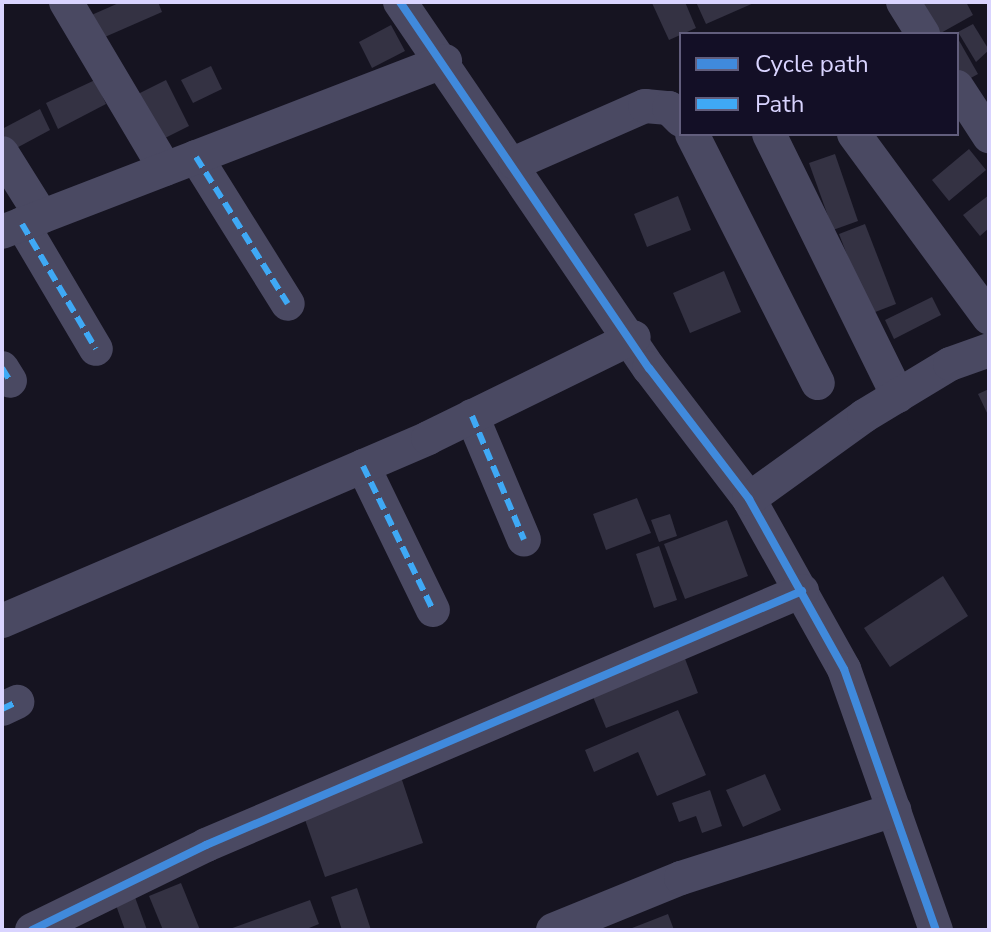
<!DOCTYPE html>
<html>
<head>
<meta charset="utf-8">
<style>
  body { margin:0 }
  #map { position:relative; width:991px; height:932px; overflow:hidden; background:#161421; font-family:"Nunito Sans",sans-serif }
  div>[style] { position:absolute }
  .building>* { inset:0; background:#343243 }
  .street>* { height:34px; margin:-17px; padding:0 17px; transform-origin:17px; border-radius:17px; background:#4a4962 }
  .quiet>* { height:6px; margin-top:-3px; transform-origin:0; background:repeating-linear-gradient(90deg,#3fa9f5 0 12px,transparent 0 18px) }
  .cycleway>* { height:8px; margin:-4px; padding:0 4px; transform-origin:4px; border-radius:4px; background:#408adc }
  span { translate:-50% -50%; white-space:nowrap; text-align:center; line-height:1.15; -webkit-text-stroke:6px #130f26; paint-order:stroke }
  .frame { position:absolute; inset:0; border:4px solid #d9d4ff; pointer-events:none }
  .legend { position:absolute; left:679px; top:32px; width:280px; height:104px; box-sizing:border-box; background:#130f26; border:2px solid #625e7d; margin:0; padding:10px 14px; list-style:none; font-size:24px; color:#d9d4ff }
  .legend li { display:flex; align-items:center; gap:16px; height:40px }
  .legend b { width:40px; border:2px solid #625e7d }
</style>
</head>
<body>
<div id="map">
  <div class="building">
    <i style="clip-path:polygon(121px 2px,158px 2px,162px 12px,98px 40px,87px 17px)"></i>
    <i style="clip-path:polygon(685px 2px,696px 28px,669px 40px,652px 3px)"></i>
    <i style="clip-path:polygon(696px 2px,756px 2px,706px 24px)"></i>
    <i style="clip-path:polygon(915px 2px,966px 2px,973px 15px,939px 34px)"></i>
    <i style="clip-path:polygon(973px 24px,989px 50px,976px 62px,958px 32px)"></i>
    <i style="clip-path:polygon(391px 25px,405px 51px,372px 68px,359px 42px)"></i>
    <i style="clip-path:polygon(957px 37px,978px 74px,958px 85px,957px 83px)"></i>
    <i style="clip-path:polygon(211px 66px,222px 89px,193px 103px,181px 80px)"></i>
    <i style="clip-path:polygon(95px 80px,106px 104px,58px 129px,46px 103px)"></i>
    <i style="clip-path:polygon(166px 80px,189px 126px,157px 142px,134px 96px)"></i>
    <i style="clip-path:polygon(40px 109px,50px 130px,9px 152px,2px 129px)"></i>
    <i style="clip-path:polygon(969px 149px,986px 170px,949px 201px,932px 180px)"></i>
    <i style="clip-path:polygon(835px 154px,858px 221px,833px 230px,809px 163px)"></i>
    <i style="clip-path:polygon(989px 195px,989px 228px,980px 236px,963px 215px)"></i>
    <i style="clip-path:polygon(678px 196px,691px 230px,647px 247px,634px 214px)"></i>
    <i style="clip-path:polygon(865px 224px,896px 304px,870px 314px,839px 234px)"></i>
    <i style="clip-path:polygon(724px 271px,741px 312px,690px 333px,673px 293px)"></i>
    <i style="clip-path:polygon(932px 297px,941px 315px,894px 339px,885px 320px)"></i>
    <i style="clip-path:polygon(989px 389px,989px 417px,978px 394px)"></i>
    <i style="clip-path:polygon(637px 498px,651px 533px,606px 550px,593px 514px)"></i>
    <i style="clip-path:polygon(670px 514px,677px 536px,659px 542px,651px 520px)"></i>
    <i style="clip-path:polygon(727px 520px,748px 576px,685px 599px,664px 544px)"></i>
    <i style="clip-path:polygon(659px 546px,677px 600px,654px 608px,636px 554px)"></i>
    <i style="clip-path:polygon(943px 576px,968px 616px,890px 667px,864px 628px)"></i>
    <i style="clip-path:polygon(684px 656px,698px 693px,606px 728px,591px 692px)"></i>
    <i style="clip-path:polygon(678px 710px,706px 775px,657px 796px,638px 752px,594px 772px,585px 750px)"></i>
    <i style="clip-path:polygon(765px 774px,781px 810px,743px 827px,726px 790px)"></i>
    <i style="clip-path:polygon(401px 777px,423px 843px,325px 877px,302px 811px)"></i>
    <i style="clip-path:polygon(710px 790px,722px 826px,702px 833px,696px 816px,679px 822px,672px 803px)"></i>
    <i style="clip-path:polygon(181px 883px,200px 930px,163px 930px,149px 896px)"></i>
    <i style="clip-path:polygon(357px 888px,371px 930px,342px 930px,331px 897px)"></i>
    <i style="clip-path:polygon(132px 889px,147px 930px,125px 930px,113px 897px)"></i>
    <i style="clip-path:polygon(310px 900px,319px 924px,304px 930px,227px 930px)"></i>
    <i style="clip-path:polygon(668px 914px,674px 930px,627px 930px)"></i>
  </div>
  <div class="street">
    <i style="left:66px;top:2px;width:194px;rotate:59.3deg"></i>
    <i style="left:400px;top:2px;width:443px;rotate:55.8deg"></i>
    <i style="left:649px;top:368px;width:165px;rotate:52.6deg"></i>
    <i style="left:749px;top:499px;width:195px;rotate:60.8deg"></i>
    <i style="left:844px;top:669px;width:277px;rotate:70.6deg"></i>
    <i style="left:903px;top:2px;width:38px;rotate:58deg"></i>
    <i style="left:957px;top:87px;width:59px;rotate:56.9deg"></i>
    <i style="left:692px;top:134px;width:279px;rotate:63.2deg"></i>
    <i style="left:769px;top:134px;width:292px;rotate:63.8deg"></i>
    <i style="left:854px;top:134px;width:228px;rotate:53.7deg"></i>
    <i style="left:2px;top:153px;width:75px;rotate:58deg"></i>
    <i style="left:196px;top:157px;width:173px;rotate:58deg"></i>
    <i style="left:515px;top:163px;width:142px;rotate:-23.7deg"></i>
    <i style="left:645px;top:106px;width:24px;rotate:5deg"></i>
    <i style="left:669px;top:108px;width:17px;rotate:45deg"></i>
    <i style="left:22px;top:224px;width:145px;rotate:59.4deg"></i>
    <i style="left:2px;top:232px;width:475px;rotate:-21.1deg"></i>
    <i style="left:2px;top:368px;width:15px;rotate:58deg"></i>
    <i style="left:472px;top:416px;width:134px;rotate:67.2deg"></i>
    <i style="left:363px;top:466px;width:160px;rotate:64.1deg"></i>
    <i style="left:749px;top:499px;width:142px;rotate:-35.8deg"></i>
    <i style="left:864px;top:416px;width:100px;rotate:-31.2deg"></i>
    <i style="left:950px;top:364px;width:41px;rotate:-19.7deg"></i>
    <i style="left:2px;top:621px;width:464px;rotate:-23.2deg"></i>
    <i style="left:428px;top:438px;width:229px;rotate:-26.1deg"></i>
    <i style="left:2px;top:709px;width:17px;rotate:-25deg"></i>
    <i style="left:32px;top:930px;width:194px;rotate:-26deg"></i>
    <i style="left:206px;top:845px;width:648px;rotate:-23.08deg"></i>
    <i style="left:553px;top:930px;width:138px;rotate:-22.1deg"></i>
    <i style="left:681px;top:878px;width:224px;rotate:-17.7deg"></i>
  </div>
  <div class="quiet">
    <i style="left:196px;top:157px;width:173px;rotate:58deg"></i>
    <i style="left:22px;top:224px;width:145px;rotate:59.4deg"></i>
    <i style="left:2px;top:368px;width:15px;rotate:58deg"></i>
    <i style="left:472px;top:416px;width:134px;rotate:67.2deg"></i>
    <i style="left:363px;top:466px;width:160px;rotate:64.1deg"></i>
    <i style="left:2px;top:709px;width:17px;rotate:-25deg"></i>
  </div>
  <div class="cycleway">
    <i style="left:400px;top:2px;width:443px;rotate:55.8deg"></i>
    <i style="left:649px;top:368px;width:165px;rotate:52.6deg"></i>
    <i style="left:749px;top:499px;width:195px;rotate:60.8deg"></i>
    <i style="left:844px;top:669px;width:277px;rotate:70.6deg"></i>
    <i style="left:32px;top:930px;width:194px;rotate:-26deg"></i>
    <i style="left:206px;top:845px;width:648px;rotate:-23.08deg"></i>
  </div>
  <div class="frame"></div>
  <ul class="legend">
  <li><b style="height:10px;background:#408adc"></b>Cycle path</li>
  <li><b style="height:10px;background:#3fa9f5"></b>Path</li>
  </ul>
</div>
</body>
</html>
